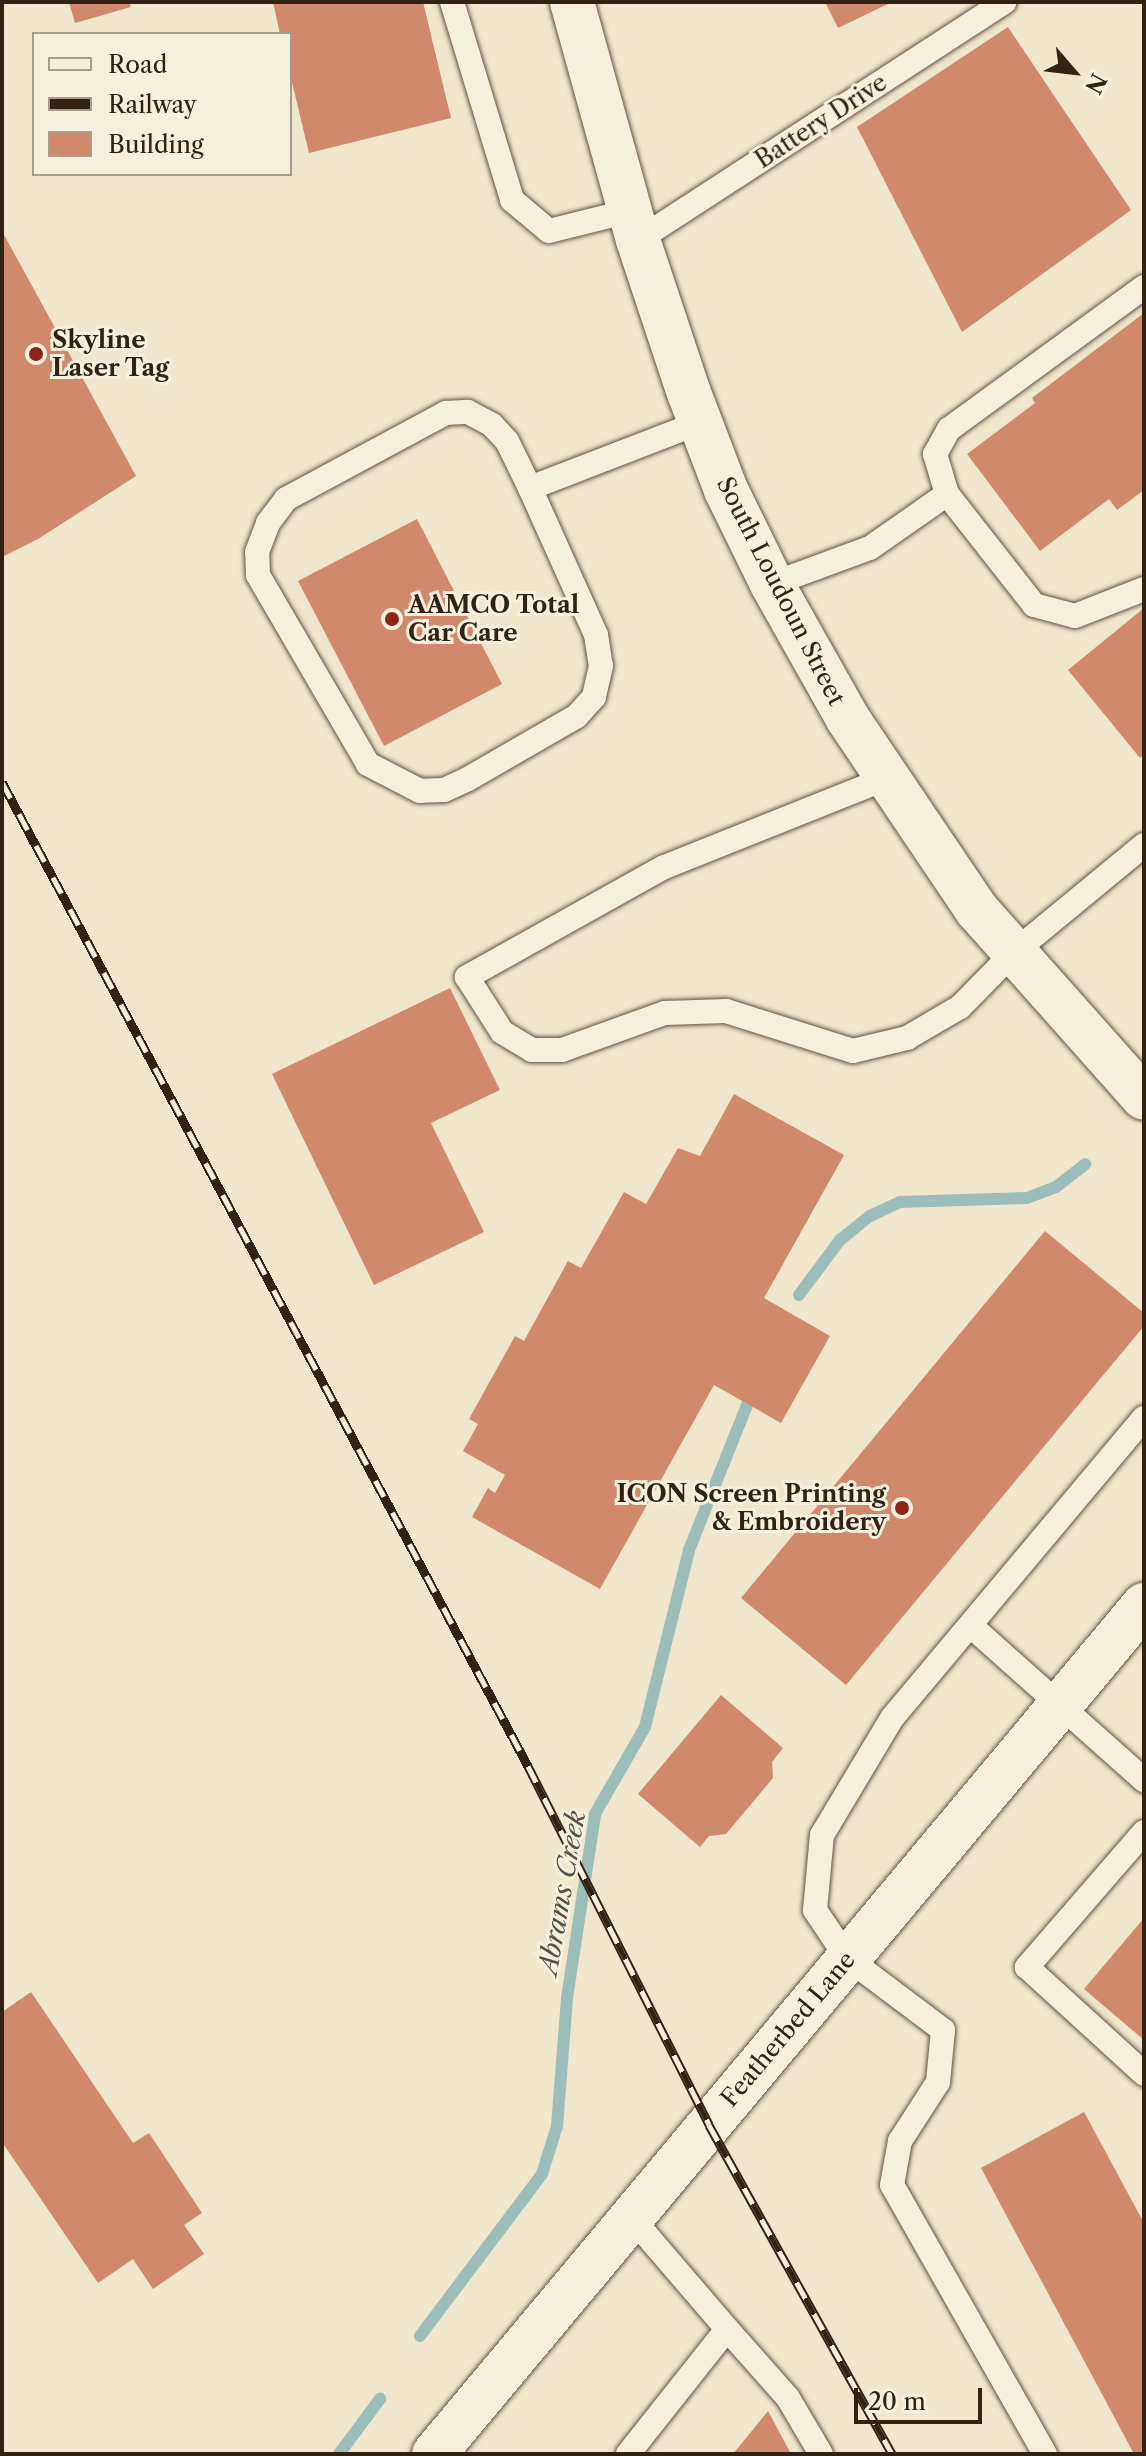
<!DOCTYPE html>
<html>
<head>
<meta charset="utf-8">
<style>
  body { margin:0 }
  #map { position:relative; width:1146px; height:2456px; overflow:hidden; background:#f0e6cb; font-family:"Libre Caslon Text",serif }
  div>[style] { position:absolute }
  .stream>* { height:12px; margin:-6px; padding:0 6px; transform-origin:6px; border-radius:6px; background:#9bbebb }
  .building>* { inset:0; background:#d0896b }
  .roads { filter:drop-shadow(0 0 2px #625342) drop-shadow(0 0 2px #625342) }
  .service>* { height:24px; margin:-12px; padding:0 12px; transform-origin:12px; border-radius:12px; background:#f5efdd }
  .tertiary>* { height:44px; margin:-22px; padding:0 22px; transform-origin:22px; border-radius:22px; background:#f5efdd }
  .secondary>* { height:44px; margin:-22px; padding:0 22px; transform-origin:22px; border-radius:22px; background:#f5efdd }
  .rail>* { height:9px; margin-top:-4.5px; transform-origin:0; background:repeating-linear-gradient(90deg,#f5efdd 0 18px,#322214 0 36px); box-sizing:border-box; border-block:2px solid #322214 }
  .dots>* { width:22px; height:22px; translate:-50% -50%; box-sizing:border-box; border:4px solid #f5efdd; border-radius:50% }
  span { translate:-50% -50%; white-space:nowrap; text-align:center; line-height:1.15; -webkit-text-stroke:6px #f5efdd; paint-order:stroke }
  .street-label { font-size:24px; color:#322214 }
  .poi-label { font-size:24px; color:#322214; font-weight:700 }
  .left { translate:0 -50%; text-align:left }
  .right { translate:-100% -50%; text-align:right }
  .water-label { font-size:26px; color:#525146; font-style:italic }
  .frame { position:absolute; inset:0; border:4px solid #322214; pointer-events:none }
  .legend { position:absolute; left:32px; top:32px; width:260px; height:144px; box-sizing:border-box; background:#f5efdd; border:2px solid #a79d8d; margin:0; padding:10px 14px; list-style:none; font-size:24px; color:#322214 }
  .legend li { display:flex; align-items:center; gap:16px; height:40px }
  .legend b { width:40px; border:2px solid #a79d8d }
  .north { position:absolute; left:1034px; top:32px; width:80px; height:80px; -webkit-text-stroke:6px #f5efdd; paint-order:stroke; rotate:118deg; font-size:22px; font-weight:700; line-height:32px; text-align:center; color:#322214 }
  .north::after { content:''; display:block; margin:auto; width:28px; height:36px; background:#322214; clip-path:polygon(50% 0,100% 100%,50% 72%,0 100%) }
  .scale { position:absolute; left:854px; top:2388px; width:128px; height:36px; box-sizing:border-box; border:4px solid #322214; border-top:0; padding-left:10px; font-size:24px; line-height:28px; white-space:nowrap; color:#322214; -webkit-text-stroke:6px #f5efdd; paint-order:stroke }
</style>
</head>
<body>
<div id="map">
  <div class="stream">
    <i style="left:799px;top:1295px;width:69px;rotate:-53.3deg"></i>
    <i style="left:840px;top:1240px;width:38px;rotate:-39deg"></i>
    <i style="left:870px;top:1216px;width:33px;rotate:-25deg"></i>
    <i style="left:900px;top:1202px;width:127px;rotate:-1.8deg"></i>
    <i style="left:1027px;top:1198px;width:31px;rotate:-21deg"></i>
    <i style="left:1056px;top:1187px;width:37px;rotate:-38deg"></i>
    <i style="left:420px;top:2336px;width:203px;rotate:-53deg"></i>
    <i style="left:542px;top:2174px;width:50px;rotate:-72.6deg"></i>
    <i style="left:557px;top:2126px;width:128px;rotate:-85.5deg"></i>
    <i style="left:567px;top:1998px;width:186px;rotate:-81.3deg"></i>
    <i style="left:595px;top:1814px;width:100px;rotate:-60.1deg"></i>
    <i style="left:645px;top:1727px;width:182px;rotate:-76deg"></i>
    <i style="left:689px;top:1550px;width:167px;rotate:-68.2deg"></i>
    <i style="left:339px;top:2454px;width:69px;rotate:-53.3deg"></i>
  </div>
  <div class="building">
    <i style="clip-path:polygon(69px 2px,129px 2px,131px 7px,75px 23px)"></i>
    <i style="clip-path:polygon(273px 2px,423px 2px,451px 118px,309px 153px,290px 74px,290px 34px,280px 34px)"></i>
    <i style="clip-path:polygon(825px 2px,892px 2px,838px 28px)"></i>
    <i style="clip-path:polygon(1008px 27px,1131px 210px,962px 332px,857px 127px)"></i>
    <i style="clip-path:polygon(2px 231px,136px 476px,38px 539px,2px 557px)"></i>
    <i style="clip-path:polygon(1144px 313px,1144px 490px,1117px 510px,1109px 499px,1040px 551px,967px 454px,1035px 403px,1032px 398px)"></i>
    <i style="clip-path:polygon(417px 519px,502px 684px,384px 746px,298px 581px)"></i>
    <i style="clip-path:polygon(1144px 608px,1144px 754px,1140px 758px,1068px 670px)"></i>
    <i style="clip-path:polygon(450px 988px,500px 1090px,431px 1123px,484px 1232px,374px 1285px,272px 1074px)"></i>
    <i style="clip-path:polygon(734px 1094px,844px 1155px,764px 1298px,830px 1336px,781px 1423px,714px 1385px,600px 1589px,472px 1517px,488px 1488px,495px 1493px,505px 1475px,463px 1451px,478px 1424px,469px 1419px,515px 1336px,524px 1341px,568px 1261px,581px 1268px,624px 1192px,646px 1204px,678px 1148px,700px 1156px)"></i>
    <i style="clip-path:polygon(1045px 1231px,1144px 1313px,1144px 1326px,846px 1685px,741px 1598px)"></i>
    <i style="clip-path:polygon(721px 1695px,783px 1748px,772px 1762px,773px 1778px,726px 1834px,709px 1836px,700px 1847px,638px 1794px)"></i>
    <i style="clip-path:polygon(1144px 1918px,1144px 2040px,1084px 1989px)"></i>
    <i style="clip-path:polygon(31px 1992px,133px 2143px,149px 2133px,202px 2213px,184px 2225px,204px 2254px,153px 2289px,133px 2259px,98px 2283px,2px 2142px,2px 2012px)"></i>
    <i style="clip-path:polygon(1084px 2112px,1144px 2223px,1144px 2454px,1134px 2454px,981px 2168px)"></i>
    <i style="clip-path:polygon(768px 2411px,791px 2454px,733px 2454px)"></i>
  </div>
  <div class="roads">
    <div class="service">
      <i style="left:452px;top:2px;width:207px;rotate:73.1deg"></i>
      <i style="left:512px;top:200px;width:48px;rotate:40deg"></i>
      <i style="left:549px;top:231px;width:83px;rotate:-13.9deg"></i>
      <i style="left:638px;top:240px;width:437px;rotate:-33deg"></i>
      <i style="left:1144px;top:287px;width:241px;rotate:143.9deg"></i>
      <i style="left:949px;top:429px;width:29px;rotate:119deg"></i>
      <i style="left:935px;top:454px;width:42px;rotate:73.3deg"></i>
      <i style="left:947px;top:494px;width:141px;rotate:51.9deg"></i>
      <i style="left:1034px;top:605px;width:42px;rotate:15deg"></i>
      <i style="left:1075px;top:616px;width:74px;rotate:-21.4deg"></i>
      <i style="left:530px;top:488px;width:161px;rotate:65.8deg"></i>
      <i style="left:596px;top:635px;width:31px;rotate:81deg"></i>
      <i style="left:601px;top:666px;width:32px;rotate:103deg"></i>
      <i style="left:594px;top:697px;width:25px;rotate:132deg"></i>
      <i style="left:577px;top:716px;width:126px;rotate:150deg"></i>
      <i style="left:468px;top:779px;width:26px;rotate:155deg"></i>
      <i style="left:444px;top:790px;width:24px;rotate:178deg"></i>
      <i style="left:420px;top:791px;width:59px;rotate:-152.6deg"></i>
      <i style="left:368px;top:764px;width:219px;rotate:-120.2deg"></i>
      <i style="left:258px;top:575px;width:23px;rotate:-92deg"></i>
      <i style="left:257px;top:552px;width:31px;rotate:-69deg"></i>
      <i style="left:268px;top:523px;width:30px;rotate:-53deg"></i>
      <i style="left:286px;top:499px;width:182px;rotate:-28.3deg"></i>
      <i style="left:446px;top:413px;width:22px;rotate:-3deg"></i>
      <i style="left:468px;top:412px;width:27px;rotate:28deg"></i>
      <i style="left:492px;top:425px;width:22px;rotate:47deg"></i>
      <i style="left:507px;top:441px;width:52px;rotate:63.9deg"></i>
      <i style="left:530px;top:488px;width:183px;rotate:-21.1deg"></i>
      <i style="left:772px;top:584px;width:104px;rotate:-20.2deg"></i>
      <i style="left:870px;top:548px;width:94px;rotate:-35deg"></i>
      <i style="left:887px;top:778px;width:240px;rotate:158.2deg"></i>
      <i style="left:664px;top:867px;width:226px;rotate:150.8deg"></i>
      <i style="left:467px;top:977px;width:65px;rotate:57.5deg"></i>
      <i style="left:502px;top:1032px;width:35px;rotate:31deg"></i>
      <i style="left:532px;top:1050px;width:30px"></i>
      <i style="left:562px;top:1050px;width:109px;rotate:-19.8deg"></i>
      <i style="left:665px;top:1013px;width:61px;rotate:-1.9deg"></i>
      <i style="left:726px;top:1011px;width:133px;rotate:17.5deg"></i>
      <i style="left:853px;top:1051px;width:56px;rotate:-13.5deg"></i>
      <i style="left:907px;top:1038px;width:61px;rotate:-30.3deg"></i>
      <i style="left:960px;top:1007px;width:76px;rotate:-45.5deg"></i>
      <i style="left:1013px;top:953px;width:170px;rotate:-39.5deg"></i>
      <i style="left:971px;top:1626px;width:232px;rotate:41.7deg"></i>
      <i style="left:1144px;top:1832px;width:179px;rotate:130.9deg"></i>
      <i style="left:1027px;top:1967px;width:159px;rotate:42.4deg"></i>
      <i style="left:727px;top:2329px;width:92px;rotate:48.5deg"></i>
      <i style="left:788px;top:2398px;width:65px;rotate:59.5deg"></i>
      <i style="left:628px;top:2454px;width:159px;rotate:-51.6deg"></i>
      <i style="left:727px;top:2329px;width:148px;rotate:-130.6deg"></i>
      <i style="left:1045px;top:2454px;width:309px;rotate:-119.6deg"></i>
      <i style="left:892px;top:2185px;width:45px;rotate:-79.7deg"></i>
      <i style="left:900px;top:2141px;width:70px;rotate:-57.2deg"></i>
      <i style="left:938px;top:2082px;width:52px;rotate:-84.5deg"></i>
      <i style="left:943px;top:2030px;width:120px;rotate:-143.1deg"></i>
      <i style="left:847px;top:1958px;width:58px;rotate:-123.7deg"></i>
      <i style="left:815px;top:1910px;width:75px;rotate:-84.7deg"></i>
      <i style="left:822px;top:1835px;width:136px;rotate:-59.1deg"></i>
      <i style="left:892px;top:1718px;width:392px;rotate:-50deg"></i>
    </div>
    <div class="tertiary">
      <i style="left:434px;top:2454px;width:1107px;rotate:-50.1deg"></i>
    </div>
    <div class="secondary">
      <i style="left:572px;top:2px;width:247px;rotate:74.5deg"></i>
      <i style="left:638px;top:240px;width:161px;rotate:71.6deg"></i>
      <i style="left:689px;top:393px;width:104px;rotate:69.1deg"></i>
      <i style="left:726px;top:490px;width:105px;rotate:63.9deg"></i>
      <i style="left:772px;top:584px;width:155px;rotate:60.6deg"></i>
      <i style="left:848px;top:719px;width:230px;rotate:56deg"></i>
      <i style="left:977px;top:910px;width:251px;rotate:48.4deg"></i>
    </div>
  </div>
  <div class="rail">
    <i style="left:2px;top:782px;width:1116px;rotate:61.87deg"></i>
    <i style="left:528px;top:1766px;width:402px;rotate:63.2deg"></i>
    <i style="left:709px;top:2125px;width:376px;rotate:60.9deg"></i>
  </div>
  <div class="dots">
    <i style="left:36px;top:354px;background:#8f2418"></i>
    <i style="left:392px;top:619px;background:#8f2418"></i>
    <i style="left:902px;top:1508px;background:#8f2418"></i>
  </div>
  <div class="street-label">
    <span style="left:821px;top:121px;rotate:-33deg">Battery Drive</span>
    <span style="left:781px;top:591px;rotate:63deg">South Loudoun Street</span>
    <span style="left:788px;top:2029px;rotate:-50deg">Featherbed Lane</span>
  </div>
  <div class="poi-label">
    <span class="left" style="left:52px;top:354px">Skyline<br>Laser Tag</span>
    <span class="left" style="left:408px;top:619px">AAMCO Total<br>Car Care</span>
    <span class="right" style="left:886px;top:1508px">ICON Screen Printing<br>&amp; Embroidery</span>
  </div>
  <div class="water-label">
    <span style="left:563px;top:1893px;rotate:-80deg">Abrams Creek</span>
  </div>
  <div class="frame"></div>
  <ul class="legend">
  <li><b style="height:10px;background:#f5efdd"></b>Road</li>
  <li><b style="height:10px;background:#322214"></b>Railway</li>
  <li><b style="height:22px;background:#d0896b"></b>Building</li>
  </ul>
  <div class="north">N</div>
  <div class="scale">20 m</div>
</div>
</body>
</html>
